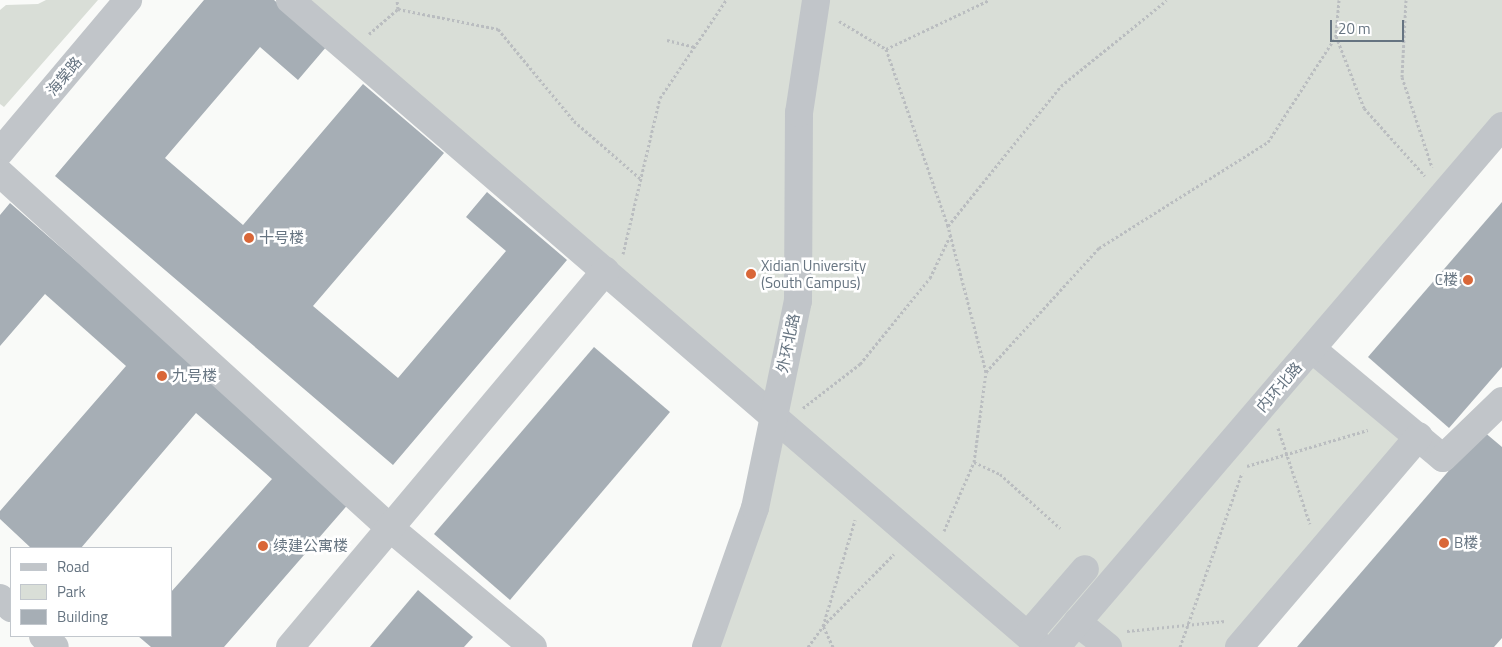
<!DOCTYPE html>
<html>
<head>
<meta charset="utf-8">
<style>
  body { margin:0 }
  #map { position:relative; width:1502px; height:647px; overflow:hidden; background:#f9faf8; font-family:"Titillium Web","Noto Sans SC",sans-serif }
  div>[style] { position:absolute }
  .green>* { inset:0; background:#d9ded7 }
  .building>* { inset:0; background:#a6aeb5 }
  .path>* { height:3px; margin-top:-1.5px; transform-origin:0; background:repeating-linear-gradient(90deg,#babdc0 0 2.5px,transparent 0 5px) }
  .minor>* { height:28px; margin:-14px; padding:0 14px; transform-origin:14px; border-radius:14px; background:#c1c5c9 }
  .dots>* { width:14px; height:14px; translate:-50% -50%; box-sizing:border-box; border:2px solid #fff; border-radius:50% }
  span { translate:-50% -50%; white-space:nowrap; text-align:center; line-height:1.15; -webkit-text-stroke:5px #fff; paint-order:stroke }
  .street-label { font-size:15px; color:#667481 }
  .poi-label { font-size:15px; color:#667481 }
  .left { translate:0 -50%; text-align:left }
  .right { translate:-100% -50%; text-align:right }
  .legend { position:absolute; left:10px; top:547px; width:162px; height:90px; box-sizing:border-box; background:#fff; border:1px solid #c2c7cd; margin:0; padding:6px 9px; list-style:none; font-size:15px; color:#667481 }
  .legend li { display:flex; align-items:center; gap:10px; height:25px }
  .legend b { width:25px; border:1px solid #c2c7cd }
  .scale { position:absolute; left:1330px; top:20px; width:74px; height:22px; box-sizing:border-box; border:2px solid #667481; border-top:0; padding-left:6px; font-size:15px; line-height:18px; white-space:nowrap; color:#667481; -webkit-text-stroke:4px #fff; paint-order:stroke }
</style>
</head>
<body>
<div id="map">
  <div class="green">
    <i style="clip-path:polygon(46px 0,98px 0,4px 107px,0 104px,0 10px,6px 5px,38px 4px)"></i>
    <i style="clip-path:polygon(291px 0,1502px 0,1502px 124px,1312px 349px,1419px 436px,1239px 647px,706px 647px,773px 414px)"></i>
  </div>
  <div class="building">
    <i style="clip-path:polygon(204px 0,274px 0,327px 46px,298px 80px,260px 47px,165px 158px,243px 225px,363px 84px,444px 153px,313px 306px,398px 378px,506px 251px,466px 217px,487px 192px,567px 260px,393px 465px,55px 176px)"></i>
    <i style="clip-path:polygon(1502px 202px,1502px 367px,1449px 428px,1368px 357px)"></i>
    <i style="clip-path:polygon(10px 203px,351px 501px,224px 647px,151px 647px,138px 636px,171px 636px,171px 592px,272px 479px,196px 413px,81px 548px,31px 548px,0 519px,0 511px,126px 366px,45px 294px,0 346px,0 215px)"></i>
    <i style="clip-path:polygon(594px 347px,670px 412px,510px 600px,434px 534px)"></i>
    <i style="clip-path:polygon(1483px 431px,1502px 447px,1502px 638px,1494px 647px,1297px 647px)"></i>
    <i style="clip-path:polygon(418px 590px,473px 637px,464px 647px,370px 647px)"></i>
  </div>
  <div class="path">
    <i style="left:1339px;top:0;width:36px;rotate:95deg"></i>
    <i style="left:1336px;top:36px;width:77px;rotate:68.7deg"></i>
    <i style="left:1364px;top:108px;width:91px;rotate:48.1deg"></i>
    <i style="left:1406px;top:0;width:77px;rotate:93deg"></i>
    <i style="left:1402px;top:77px;width:95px;rotate:71.6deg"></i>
    <i style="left:398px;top:9px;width:102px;rotate:11.3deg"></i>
    <i style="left:498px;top:29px;width:119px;rotate:50.4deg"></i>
    <i style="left:574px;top:121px;width:89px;rotate:40.9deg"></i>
    <i style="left:839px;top:21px;width:55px;rotate:30.8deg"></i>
    <i style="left:886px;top:49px;width:114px;rotate:-25.4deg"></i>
    <i style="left:369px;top:34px;width:38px;rotate:-41deg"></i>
    <i style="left:398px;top:9px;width:9px;rotate:-96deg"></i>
    <i style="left:667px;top:40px;width:30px;rotate:14deg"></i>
    <i style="left:886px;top:49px;width:188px;rotate:70.7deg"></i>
    <i style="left:948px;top:226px;width:180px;rotate:-51.1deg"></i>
    <i style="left:1061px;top:86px;width:136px;rotate:-39.1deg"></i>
    <i style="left:623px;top:254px;width:160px;rotate:-76.7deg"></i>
    <i style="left:660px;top:98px;width:118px;rotate:-56deg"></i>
    <i style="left:986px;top:372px;width:168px;rotate:-47.7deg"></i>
    <i style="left:1099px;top:248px;width:199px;rotate:-32.1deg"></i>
    <i style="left:1268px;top:142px;width:126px;rotate:-57.3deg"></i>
    <i style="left:803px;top:408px;width:72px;rotate:-37.7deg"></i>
    <i style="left:860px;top:364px;width:111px;rotate:-50.9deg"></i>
    <i style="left:930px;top:278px;width:47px;rotate:-64.5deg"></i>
    <i style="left:1278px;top:428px;width:101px;rotate:71.6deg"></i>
    <i style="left:974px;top:462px;width:29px;rotate:25deg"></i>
    <i style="left:1000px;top:474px;width:81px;rotate:42deg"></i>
    <i style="left:1247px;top:466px;width:126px;rotate:-16.6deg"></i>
    <i style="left:944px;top:531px;width:75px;rotate:-66.5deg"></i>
    <i style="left:974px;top:462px;width:91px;rotate:-82.4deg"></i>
    <i style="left:986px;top:372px;width:151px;rotate:-104.6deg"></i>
    <i style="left:1127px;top:631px;width:99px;rotate:-5.8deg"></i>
    <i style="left:808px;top:647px;width:26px;rotate:-54deg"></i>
    <i style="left:823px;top:626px;width:111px;rotate:-73.2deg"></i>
    <i style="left:833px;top:647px;width:23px;rotate:-115deg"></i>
    <i style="left:823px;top:626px;width:101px;rotate:-45.4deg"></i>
    <i style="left:1180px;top:647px;width:185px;rotate:-70.4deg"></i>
  </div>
  <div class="minor">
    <i style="left:290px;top:0;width:991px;rotate:40.75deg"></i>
    <i style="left:0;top:152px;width:199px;rotate:-49.9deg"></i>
    <i style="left:0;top:173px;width:527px;rotate:42.31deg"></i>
    <i style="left:390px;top:528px;width:186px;rotate:39.8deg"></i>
    <i style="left:1312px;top:349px;width:170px;rotate:39.8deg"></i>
    <i style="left:1443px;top:458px;width:82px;rotate:-44deg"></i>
    <i style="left:0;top:598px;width:15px;rotate:42deg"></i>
    <i style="left:1077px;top:622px;width:40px;rotate:39deg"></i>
    <i style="left:1028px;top:635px;width:87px;rotate:-49.2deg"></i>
    <i style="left:43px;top:636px;width:16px;rotate:43deg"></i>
    <i style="left:290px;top:647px;width:491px;rotate:-50deg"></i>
    <i style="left:706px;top:647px;width:147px;rotate:-70.6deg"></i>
    <i style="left:755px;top:508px;width:211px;rotate:-78.3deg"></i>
    <i style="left:798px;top:301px;width:188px;rotate:-89.7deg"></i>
    <i style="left:799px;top:113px;width:114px;rotate:-81.4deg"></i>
    <i style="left:1056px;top:647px;width:686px;rotate:-49.43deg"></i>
    <i style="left:1239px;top:647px;width:277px;rotate:-49.5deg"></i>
  </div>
  <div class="dots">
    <i style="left:249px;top:238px;background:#d96738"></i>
    <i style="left:751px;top:274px;background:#d96738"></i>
    <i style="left:1468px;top:280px;background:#d96738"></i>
    <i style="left:162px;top:376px;background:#d96738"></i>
    <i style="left:1444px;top:543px;background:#d96738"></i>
    <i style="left:263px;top:546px;background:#d96738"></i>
  </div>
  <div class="street-label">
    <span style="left:64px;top:76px;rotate:-50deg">海棠路</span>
    <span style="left:788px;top:343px;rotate:-78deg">外环北路</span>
    <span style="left:1279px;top:387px;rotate:-49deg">内环北路</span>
  </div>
  <div class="poi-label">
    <span class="left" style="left:259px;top:238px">十号楼</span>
    <span class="left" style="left:761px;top:274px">Xidian University<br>(South Campus)</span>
    <span class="right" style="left:1458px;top:280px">C楼</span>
    <span class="left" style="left:172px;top:376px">九号楼</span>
    <span class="left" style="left:1454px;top:543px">B楼</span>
    <span class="left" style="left:273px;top:546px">续建公寓楼</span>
  </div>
  <ul class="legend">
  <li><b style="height:6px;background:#c1c5c9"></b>Road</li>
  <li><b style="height:14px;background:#d9ded7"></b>Park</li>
  <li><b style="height:14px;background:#a6aeb5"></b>Building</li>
  </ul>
  <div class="scale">20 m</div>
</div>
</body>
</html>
